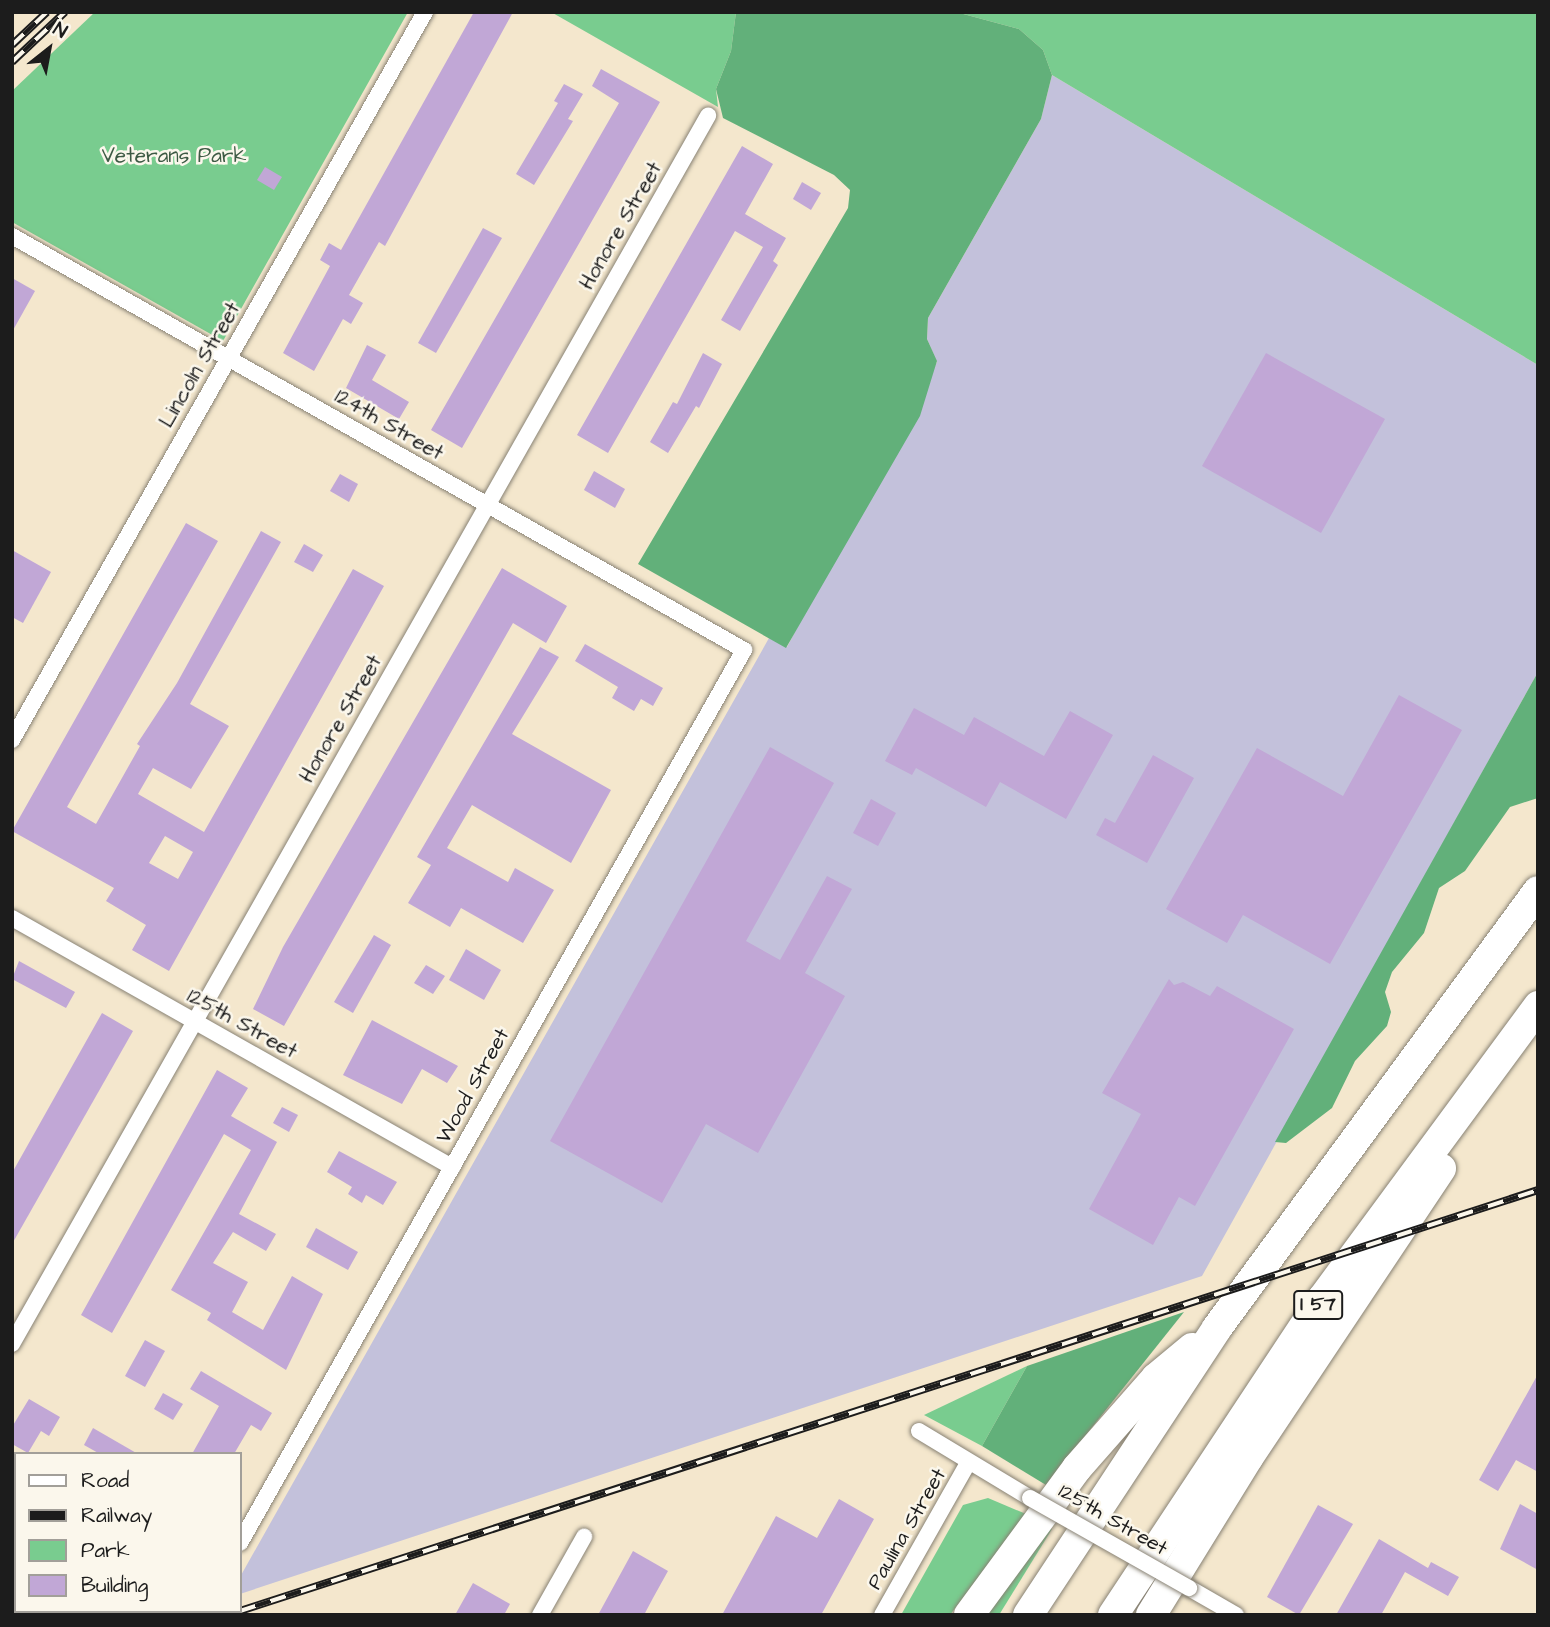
<!DOCTYPE html>
<html>
<head>
<meta charset="utf-8">
<style>
  body { margin:0 }
  #map { position:relative; width:1550px; height:1627px; overflow:hidden; background:#f4e7cd; font-family:"Architects Daughter",sans-serif }
  div>[style] { position:absolute }
  .industrial>* { inset:0; background:#c3c1db }
  .green>* { inset:0; background:#79cc8f }
  .forest>* { inset:0; background:#62b07a }
  .building>* { inset:0; background:#c1a7d6 }
  .roads { filter:drop-shadow(0 0 2px #888274) drop-shadow(0 0 2px #888274) }
  .street>* { height:16px; margin:-8px; padding:0 8px; transform-origin:8px; border-radius:8px; background:#fff }
  .highway>* { height:30px; margin:-15px; padding:0 15px; transform-origin:15px; border-radius:15px; background:#fff }
  .rail>* { height:8px; margin-top:-4px; transform-origin:0; background:repeating-linear-gradient(90deg,#fbf7ec 0 16px,#1c1c1c 0 32px); box-sizing:border-box; border-block:2px solid #1c1c1c }
  .bridges { filter:drop-shadow(0 0 2px #888274) drop-shadow(0 0 2px #888274) }
  .street-bridge>* { height:16px; margin:-8px; padding:0 8px; transform-origin:8px; border-radius:8px; background:#fff }
  span { translate:-50% -50%; white-space:nowrap; text-align:center; line-height:1.15; -webkit-text-stroke:5px #fbf7ec; paint-order:stroke }
  .shield-label span { padding:2px 5px; background:#fbf7ec; border:2px solid; border-radius:5px; -webkit-text-stroke-width:0 }
  .shield-label { font-size:19px; color:#1c1c1c; font-weight:700 }
  .park-label { font-size:21px; color:#3d5a44 }
  .street-label { font-size:21px; color:#1c1c1c }
  .frame { position:absolute; inset:0; border:14px solid #1c1c1c; pointer-events:none }
  .legend { position:absolute; left:14px; top:1452px; width:228px; height:161px; box-sizing:border-box; background:#fbf7ec; border:2px solid #a29f99; margin:0; padding:9px 12px; list-style:none; font-size:21px; color:#1c1c1c }
  .legend li { display:flex; align-items:center; gap:14px; height:35px }
  .legend b { width:35px; border:2px solid #a29f99 }
  .north { position:absolute; left:14px; top:14px; width:70px; height:70px; -webkit-text-stroke:5px #fbf7ec; paint-order:stroke; rotate:31deg; font-size:19px; font-weight:700; line-height:28px; text-align:center; color:#1c1c1c }
  .north::after { content:''; display:block; margin:auto; width:24px; height:32px; background:#1c1c1c; clip-path:polygon(50% 0,100% 100%,50% 72%,0 100%) }
</style>
</head>
<body>
<div id="map">
  <div class="industrial">
    <i style="clip-path:polygon(1052px 75px,1538px 365px,1538px 672px,1202px 1276px,240px 1594px,240px 1577px,769px 638px,787px 647px,937px 362px,927px 339px,928px 318px,1041px 119px)"></i>
  </div>
  <div class="green">
    <i style="clip-path:polygon(95px 12px,408px 12px,223px 341px,12px 222px,12px 91px)"></i>
    <i style="clip-path:polygon(551px 12px,736px 12px,731px 51px,716px 89px,718px 107px)"></i>
    <i style="clip-path:polygon(956px 12px,1538px 12px,1538px 365px,1052px 75px,1043px 50px,1019px 29px)"></i>
    <i style="clip-path:polygon(1027px 1366px,982px 1446px,924px 1415px)"></i>
    <i style="clip-path:polygon(988px 1498px,1026px 1514px,950px 1615px,901px 1615px,963px 1505px)"></i>
    <i style="clip-path:polygon(1043px 1524px,1052px 1529px,999px 1615px,975px 1615px)"></i>
  </div>
  <div class="forest">
    <i style="clip-path:polygon(736px 12px,956px 12px,1019px 29px,1043px 50px,1052px 75px,1041px 119px,928px 318px,927px 339px,937px 361px,920px 416px,786px 648px,638px 564px,848px 208px,850px 190px,834px 175px,723px 118px,716px 89px,731px 51px)"></i>
    <i style="clip-path:polygon(1538px 672px,1538px 798px,1510px 807px,1465px 871px,1439px 888px,1424px 933px,1392px 972px,1385px 992px,1391px 1012px,1387px 1026px,1355px 1061px,1332px 1108px,1286px 1143px,1275px 1142px)"></i>
    <i style="clip-path:polygon(1184px 1312px,1046px 1485px,982px 1446px,1027px 1366px)"></i>
  </div>
  <div class="building">
    <i style="clip-path:polygon(474px 12px,513px 12px,385px 246px,379px 242px,349px 295px,363px 303px,351px 324px,343px 319px,314px 371px,283px 353px,330px 266px,320px 260px,329px 243px,341px 250px)"></i>
    <i style="clip-path:polygon(601px 69px,660px 102px,462px 448px,431px 430px,619px 103px,592px 86px)"></i>
    <i style="clip-path:polygon(564px 84px,583px 94px,568px 119px,573px 121px,534px 185px,516px 174px,558px 103px,554px 101px)"></i>
    <i style="clip-path:polygon(742px 146px,773px 164px,745px 214px,786px 238px,773px 261px,778px 265px,740px 331px,721px 320px,763px 247px,735px 231px,608px 453px,577px 435px)"></i>
    <i style="clip-path:polygon(265px 167px,282px 177px,274px 190px,257px 180px)"></i>
    <i style="clip-path:polygon(802px 182px,821px 193px,811px 210px,793px 199px)"></i>
    <i style="clip-path:polygon(483px 228px,502px 238px,436px 353px,418px 343px)"></i>
    <i style="clip-path:polygon(12px 278px,35px 291px,12px 332px)"></i>
    <i style="clip-path:polygon(367px 345px,386px 355px,372px 380px,409px 402px,399px 419px,346px 388px)"></i>
    <i style="clip-path:polygon(703px 353px,722px 364px,699px 408px,696px 406px,668px 453px,650px 442px,673px 402px,677px 404px)"></i>
    <i style="clip-path:polygon(1266px 353px,1385px 419px,1321px 533px,1202px 466px)"></i>
    <i style="clip-path:polygon(594px 471px,625px 489px,615px 508px,584px 490px)"></i>
    <i style="clip-path:polygon(340px 474px,358px 484px,349px 502px,330px 491px)"></i>
    <i style="clip-path:polygon(evenodd,186px 523px,218px 541px,67px 807px,96px 824px,140px 746px,137px 744px,177px 683px,261px 531px,281px 542px,190px 704px,229px 726px,191px 789px,153px 768px,138px 794px,204px 832px,353px 569px,384px 586px,169px 971px,132px 950px,146px 925px,106px 901px,114px 888px,12px 831px,186px 523px,165px 836px,193px 852px,178px 879px,149px 863px,165px 836px)"></i>
    <i style="clip-path:polygon(304px 544px,323px 555px,313px 572px,294px 562px)"></i>
    <i style="clip-path:polygon(12px 550px,51px 572px,23px 623px,12px 617px)"></i>
    <i style="clip-path:polygon(502px 568px,567px 606px,546px 643px,513px 623px,284px 1026px,253px 1009px,283px 947px)"></i>
    <i style="clip-path:polygon(585px 644px,663px 688px,653px 706px,641px 699px,634px 711px,612px 698px,618px 687px,575px 661px)"></i>
    <i style="clip-path:polygon(540px 647px,559px 657px,512px 734px,611px 790px,571px 863px,472px 805px,447px 848px,508px 882px,515px 868px,554px 890px,523px 943px,461px 908px,450px 927px,408px 903px,431px 865px,417px 857px)"></i>
    <i style="clip-path:polygon(1399px 695px,1462px 730px,1330px 964px,1243px 915px,1227px 943px,1166px 909px,1257px 748px,1343px 796px)"></i>
    <i style="clip-path:polygon(914px 708px,964px 735px,974px 717px,1044px 756px,1070px 711px,1113px 735px,1066px 819px,1000px 782px,986px 807px,916px 768px,912px 775px,885px 761px)"></i>
    <i style="clip-path:polygon(770px 747px,834px 783px,746px 941px,780px 960px,827px 876px,852px 889px,805px 973px,845px 996px,758px 1153px,706px 1124px,662px 1203px,550px 1141px)"></i>
    <i style="clip-path:polygon(1153px 755px,1194px 778px,1147px 863px,1096px 835px,1105px 818px,1115px 823px)"></i>
    <i style="clip-path:polygon(871px 799px,896px 813px,878px 846px,853px 833px)"></i>
    <i style="clip-path:polygon(374px 935px,391px 945px,353px 1013px,334px 1002px)"></i>
    <i style="clip-path:polygon(466px 949px,501px 970px,484px 1000px,449px 980px)"></i>
    <i style="clip-path:polygon(19px 961px,75px 992px,66px 1008px,12px 979px)"></i>
    <i style="clip-path:polygon(426px 965px,445px 976px,433px 994px,414px 983px)"></i>
    <i style="clip-path:polygon(1169px 979px,1174px 985px,1183px 982px,1210px 996px,1217px 986px,1294px 1029px,1195px 1206px,1179px 1197px,1153px 1245px,1089px 1209px,1141px 1114px,1102px 1093px)"></i>
    <i style="clip-path:polygon(102px 1013px,133px 1031px,12px 1244px,12px 1173px)"></i>
    <i style="clip-path:polygon(372px 1020px,458px 1066px,447px 1083px,422px 1069px,402px 1104px,343px 1075px)"></i>
    <i style="clip-path:polygon(217px 1070px,248px 1088px,231px 1116px,277px 1142px,239px 1214px,276px 1234px,266px 1251px,233px 1232px,213px 1263px,248px 1282px,232px 1312px,263px 1330px,292px 1276px,323px 1294px,286px 1370px,207px 1320px,211px 1313px,171px 1290px,251px 1150px,224px 1134px,112px 1333px,81px 1315px)"></i>
    <i style="clip-path:polygon(282px 1107px,298px 1115px,289px 1132px,273px 1123px)"></i>
    <i style="clip-path:polygon(339px 1151px,397px 1182px,383px 1205px,366px 1195px,362px 1203px,348px 1194px,352px 1187px,327px 1172px)"></i>
    <i style="clip-path:polygon(316px 1228px,358px 1252px,348px 1270px,306px 1247px)"></i>
    <i style="clip-path:polygon(145px 1340px,165px 1351px,145px 1387px,125px 1376px)"></i>
    <i style="clip-path:polygon(201px 1371px,272px 1413px,261px 1431px,251px 1425px,234px 1454px,192px 1454px,219px 1406px,190px 1389px)"></i>
    <i style="clip-path:polygon(1538px 1374px,1538px 1472px,1516px 1460px,1498px 1491px,1479px 1480px)"></i>
    <i style="clip-path:polygon(163px 1393px,183px 1404px,173px 1420px,154px 1409px)"></i>
    <i style="clip-path:polygon(29px 1399px,60px 1417px,49px 1436px,41px 1431px,28px 1453px,12px 1444px,12px 1427px)"></i>
    <i style="clip-path:polygon(93px 1428px,138px 1454px,100px 1454px,84px 1445px)"></i>
    <i style="clip-path:polygon(839px 1499px,874px 1519px,821px 1615px,722px 1615px,776px 1516px,817px 1538px)"></i>
    <i style="clip-path:polygon(1520px 1504px,1538px 1514px,1538px 1570px,1500px 1549px)"></i>
    <i style="clip-path:polygon(1318px 1505px,1353px 1524px,1299px 1615px,1267px 1597px)"></i>
    <i style="clip-path:polygon(1379px 1539px,1428px 1568px,1431px 1562px,1459px 1577px,1448px 1596px,1405px 1572px,1381px 1615px,1336px 1615px)"></i>
    <i style="clip-path:polygon(633px 1551px,668px 1571px,653px 1598px,644px 1615px,598px 1615px)"></i>
    <i style="clip-path:polygon(473px 1583px,510px 1604px,504px 1615px,455px 1615px)"></i>
  </div>
  <div class="roads">
    <div class="street">
      <i style="left:12px;top:236px;width:841px;rotate:29.49deg"></i>
      <i style="left:744px;top:650px;width:1025px;rotate:119.44deg"></i>
      <i style="left:12px;top:740px;width:837px;rotate:-60.43deg"></i>
      <i style="left:12px;top:918px;width:506px;rotate:29.51deg"></i>
      <i style="left:12px;top:1344px;width:1412px;rotate:-60.46deg"></i>
      <i style="left:919px;top:1431px;width:130px;rotate:31.1deg"></i>
      <i style="left:1189px;top:1588px;width:54px;rotate:29.9deg"></i>
      <i style="left:23px;top:1611px;width:8px;rotate:30deg"></i>
      <i style="left:199px;top:1615px;width:4px;rotate:-63deg"></i>
      <i style="left:540px;top:1615px;width:90px;rotate:-60.6deg"></i>
      <i style="left:882px;top:1615px;width:175px;rotate:-60.5deg"></i>
    </div>
    <div class="highway">
      <i style="left:969px;top:1615px;width:182px;rotate:-53.7deg"></i>
      <i style="left:1077px;top:1468px;width:120px;rotate:-48.7deg"></i>
      <i style="left:1156px;top:1378px;width:47px;rotate:-39.8deg"></i>
      <i style="left:1028px;top:1615px;width:344px;rotate:-56.6deg"></i>
      <i style="left:1217px;top:1328px;width:542px;rotate:-53.7deg"></i>
      <i style="left:1113px;top:1615px;width:380px;rotate:-56.5deg"></i>
      <i style="left:1323px;top:1298px;width:363px;rotate:-53.6deg"></i>
      <i style="left:1151px;top:1615px;width:185px;rotate:-58.3deg"></i>
      <i style="left:1248px;top:1458px;width:348px;rotate:-56.3deg"></i>
    </div>
  </div>
  <div class="rail">
    <i style="left:12px;top:45px;width:48px;rotate:-43.3deg"></i>
    <i style="left:12px;top:62px;width:73px;rotate:-43.3deg"></i>
    <i style="left:240px;top:1611px;width:1365px;rotate:-17.97deg"></i>
  </div>
  <div class="bridges">
    <div class="street-bridge">
      <i style="left:1030px;top:1498px;width:183px;rotate:29.5deg"></i>
    </div>
  </div>
  <div class="shield-label">
    <span style="left:1318px;top:1305px">I 57</span>
  </div>
  <div class="park-label">
    <span style="left:174px;top:156px">Veterans Park</span>
  </div>
  <div class="street-label">
    <span style="left:621px;top:226px;rotate:-60deg">Honore Street</span>
    <span style="left:200px;top:365px;rotate:-60deg">Lincoln Street</span>
    <span style="left:389px;top:425px;rotate:30deg">124th Street</span>
    <span style="left:341px;top:719px;rotate:-60deg">Honore Street</span>
    <span style="left:242px;top:1024px;rotate:29deg">125th Street</span>
    <span style="left:473px;top:1086px;rotate:-61deg">Wood Street</span>
    <span style="left:1113px;top:1520px;rotate:30deg">125th Street</span>
    <span style="left:907px;top:1529px;rotate:-60deg">Paulina Street</span>
  </div>
  <div class="frame"></div>
  <ul class="legend">
  <li><b style="height:9px;background:#fff"></b>Road</li>
  <li><b style="height:9px;background:#1c1c1c"></b>Railway</li>
  <li><b style="height:19px;background:#79cc8f"></b>Park</li>
  <li><b style="height:19px;background:#c1a7d6"></b>Building</li>
  </ul>
  <div class="north">N</div>
</div>
</body>
</html>
